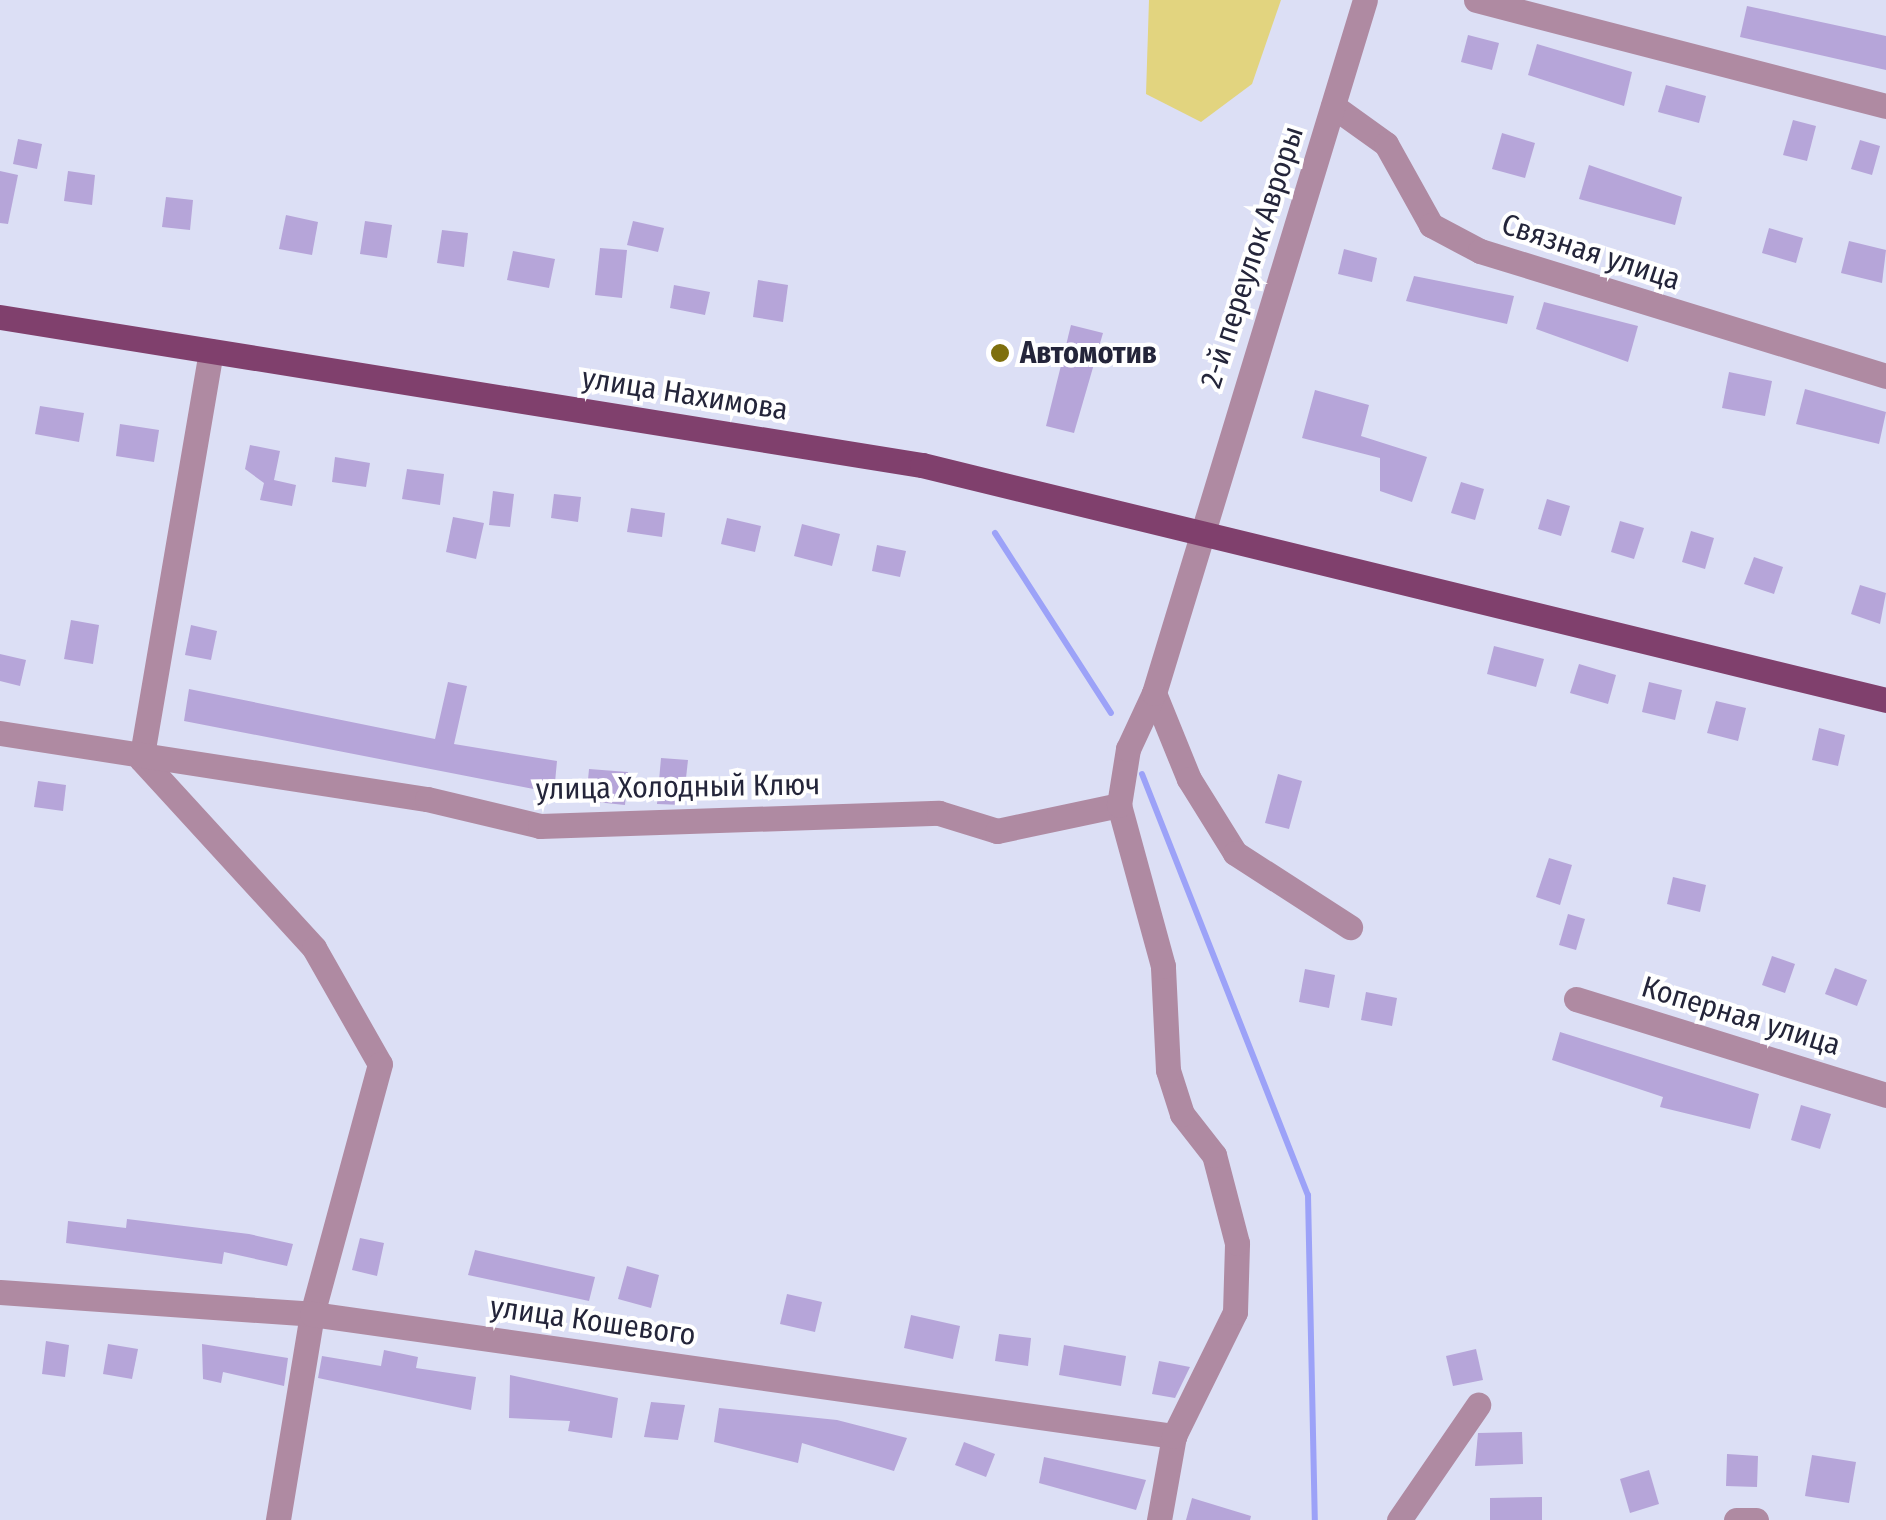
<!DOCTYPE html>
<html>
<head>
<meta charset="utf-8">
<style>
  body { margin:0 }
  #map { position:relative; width:1886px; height:1520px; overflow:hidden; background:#dcdff5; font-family:"Fira Sans Condensed",sans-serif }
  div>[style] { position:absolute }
  .green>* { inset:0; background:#e2d47f }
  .stream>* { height:6px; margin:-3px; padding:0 3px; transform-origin:3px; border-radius:3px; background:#9ca2f8 }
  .building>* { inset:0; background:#b6a5d9 }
  .minor>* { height:25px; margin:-12.5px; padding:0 12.5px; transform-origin:12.5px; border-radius:12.5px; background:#af8aa2 }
  .major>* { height:25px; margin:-12.5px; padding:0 12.5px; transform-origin:12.5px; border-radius:12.5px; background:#80406d }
  .dots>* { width:28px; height:28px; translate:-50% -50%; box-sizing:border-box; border:5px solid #fff; border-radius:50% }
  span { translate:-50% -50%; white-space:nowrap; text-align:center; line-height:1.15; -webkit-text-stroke:8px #fff; paint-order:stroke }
  .street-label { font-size:30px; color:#24253a }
  .poi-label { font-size:30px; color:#24253a; font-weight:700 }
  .left { translate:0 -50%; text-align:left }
</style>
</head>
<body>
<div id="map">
  <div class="green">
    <i style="clip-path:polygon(1149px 0,1281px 0,1252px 84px,1201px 122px,1146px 94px)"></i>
  </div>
  <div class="stream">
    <i style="left:995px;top:533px;width:214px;rotate:57.2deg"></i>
    <i style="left:1142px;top:774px;width:453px;rotate:68.5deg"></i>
    <i style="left:1308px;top:1195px;width:325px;rotate:88.8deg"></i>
  </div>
  <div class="building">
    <i style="clip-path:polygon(1747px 6px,1886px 36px,1886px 70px,1740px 37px)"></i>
    <i style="clip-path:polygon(1468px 35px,1499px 43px,1492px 70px,1461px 62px)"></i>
    <i style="clip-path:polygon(1537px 44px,1632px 72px,1624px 106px,1528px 75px)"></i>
    <i style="clip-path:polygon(1666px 85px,1706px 96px,1699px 123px,1658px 112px)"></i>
    <i style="clip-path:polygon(1793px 120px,1816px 126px,1807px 161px,1783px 155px)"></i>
    <i style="clip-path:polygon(1502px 133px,1535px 143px,1525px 178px,1492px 169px)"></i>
    <i style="clip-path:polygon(18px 139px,42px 144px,37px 169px,13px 164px)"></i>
    <i style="clip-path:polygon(1860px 140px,1880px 146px,1872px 175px,1851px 169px)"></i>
    <i style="clip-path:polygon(1589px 165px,1682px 197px,1675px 225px,1579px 199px)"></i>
    <i style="clip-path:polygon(0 171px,18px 175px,8px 224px,0 223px)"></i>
    <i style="clip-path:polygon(68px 171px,95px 175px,92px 205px,64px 201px)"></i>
    <i style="clip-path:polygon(166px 197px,193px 200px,190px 230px,162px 227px)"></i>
    <i style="clip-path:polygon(286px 215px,318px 222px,312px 255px,279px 249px)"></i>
    <i style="clip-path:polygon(365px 221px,392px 225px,387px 258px,360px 254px)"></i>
    <i style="clip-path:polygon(633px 221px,664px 228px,658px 252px,627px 245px)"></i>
    <i style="clip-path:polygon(1769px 228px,1803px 238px,1796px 263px,1762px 253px)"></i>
    <i style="clip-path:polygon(442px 230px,468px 233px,464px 267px,437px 263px)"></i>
    <i style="clip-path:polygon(1849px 241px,1886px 250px,1882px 283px,1841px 273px)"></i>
    <i style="clip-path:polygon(600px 248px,627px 250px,622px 298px,595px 295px)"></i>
    <i style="clip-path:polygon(1344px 249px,1377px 258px,1372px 282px,1338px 274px)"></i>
    <i style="clip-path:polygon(513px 251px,555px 259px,549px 288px,507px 280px)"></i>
    <i style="clip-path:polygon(1414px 276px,1514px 296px,1507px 324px,1406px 301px)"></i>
    <i style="clip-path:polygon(758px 280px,788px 285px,783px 322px,753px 317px)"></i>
    <i style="clip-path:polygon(674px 285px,710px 292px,705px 315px,670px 308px)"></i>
    <i style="clip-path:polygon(1544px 302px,1638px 326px,1628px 362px,1536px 329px)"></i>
    <i style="clip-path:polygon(1071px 325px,1103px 333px,1074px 433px,1046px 426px)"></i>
    <i style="clip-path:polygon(1729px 372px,1772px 381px,1765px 416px,1722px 408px)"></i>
    <i style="clip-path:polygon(1805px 389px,1886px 412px,1879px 444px,1796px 424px)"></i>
    <i style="clip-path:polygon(1315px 390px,1369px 405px,1361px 436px,1427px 457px,1412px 502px,1380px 491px,1380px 458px,1302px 438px)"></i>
    <i style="clip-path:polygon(40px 406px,84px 413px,79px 442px,35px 434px)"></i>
    <i style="clip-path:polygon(120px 424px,159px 430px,154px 462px,116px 456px)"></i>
    <i style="clip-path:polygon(250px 445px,280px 451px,274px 480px,296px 485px,292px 506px,260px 500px,264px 483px,245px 469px)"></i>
    <i style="clip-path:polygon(335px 457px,370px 463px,366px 487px,332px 482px)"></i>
    <i style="clip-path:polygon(407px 469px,444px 474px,440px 505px,402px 499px)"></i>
    <i style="clip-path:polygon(1461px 482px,1484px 489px,1475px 520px,1451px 513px)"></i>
    <i style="clip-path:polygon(493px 491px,514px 494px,510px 527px,489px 525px)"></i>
    <i style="clip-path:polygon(554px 494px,581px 497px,578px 522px,551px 518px)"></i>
    <i style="clip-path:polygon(1547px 499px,1570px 506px,1561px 536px,1538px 529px)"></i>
    <i style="clip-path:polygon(631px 508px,665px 513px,662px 537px,627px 532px)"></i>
    <i style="clip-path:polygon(453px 517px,484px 523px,476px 559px,446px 552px)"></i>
    <i style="clip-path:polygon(727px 518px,761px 526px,755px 552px,721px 544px)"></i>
    <i style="clip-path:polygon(1620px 521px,1644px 528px,1634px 559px,1611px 552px)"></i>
    <i style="clip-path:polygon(802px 524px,840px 534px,832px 566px,794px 556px)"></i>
    <i style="clip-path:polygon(1691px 531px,1714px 538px,1705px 569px,1682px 562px)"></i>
    <i style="clip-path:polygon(877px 545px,906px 551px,900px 577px,872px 571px)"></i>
    <i style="clip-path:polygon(1754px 557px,1783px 567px,1774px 594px,1744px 584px)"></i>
    <i style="clip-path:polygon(1860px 585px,1886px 593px,1880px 624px,1851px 614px)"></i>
    <i style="clip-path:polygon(71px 620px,99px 625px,93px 664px,64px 659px)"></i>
    <i style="clip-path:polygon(191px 625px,217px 631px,211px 660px,185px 655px)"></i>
    <i style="clip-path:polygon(1494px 646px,1544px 659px,1536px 687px,1487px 674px)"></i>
    <i style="clip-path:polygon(0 654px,26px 660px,20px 686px,0 681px)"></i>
    <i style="clip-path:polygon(1579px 664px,1616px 675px,1608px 704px,1570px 693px)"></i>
    <i style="clip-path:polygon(448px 682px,467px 686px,454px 744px,557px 761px,554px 793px,184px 721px,189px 689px,435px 739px)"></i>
    <i style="clip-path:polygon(1649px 682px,1682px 690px,1675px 720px,1642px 712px)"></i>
    <i style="clip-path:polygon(1716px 701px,1746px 708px,1738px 741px,1707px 733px)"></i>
    <i style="clip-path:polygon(1819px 728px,1845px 735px,1838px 766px,1812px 760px)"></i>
    <i style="clip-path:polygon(661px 758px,688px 760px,683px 805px,657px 804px)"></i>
    <i style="clip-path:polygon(589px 769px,628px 772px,625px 805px,586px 801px)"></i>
    <i style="clip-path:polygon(1278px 774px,1302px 781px,1289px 829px,1265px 823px)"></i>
    <i style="clip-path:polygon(38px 781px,66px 785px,63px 811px,34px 807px)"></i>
    <i style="clip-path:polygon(1549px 858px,1572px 865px,1560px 905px,1536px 897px)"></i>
    <i style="clip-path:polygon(1673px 877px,1706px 885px,1700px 912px,1667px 904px)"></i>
    <i style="clip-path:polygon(1568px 914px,1585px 919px,1576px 950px,1559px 945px)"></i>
    <i style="clip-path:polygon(1772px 956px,1795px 964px,1785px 993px,1762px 985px)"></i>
    <i style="clip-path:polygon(1835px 968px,1867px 980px,1857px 1006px,1825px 994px)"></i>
    <i style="clip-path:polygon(1305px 969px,1335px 975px,1329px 1008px,1299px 1002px)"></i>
    <i style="clip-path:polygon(1366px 992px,1397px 998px,1392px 1026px,1361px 1020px)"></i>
    <i style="clip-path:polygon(1560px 1032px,1759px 1094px,1750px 1129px,1660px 1107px,1663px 1097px,1552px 1060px)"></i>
    <i style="clip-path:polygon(1801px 1105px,1831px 1114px,1820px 1149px,1791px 1140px)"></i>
    <i style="clip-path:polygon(127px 1219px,249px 1234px,293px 1244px,287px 1266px,224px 1252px,222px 1264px,66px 1243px,68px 1221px,126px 1228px)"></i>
    <i style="clip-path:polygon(360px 1238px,384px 1243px,377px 1276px,352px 1270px)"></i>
    <i style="clip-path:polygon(475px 1250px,595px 1277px,589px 1301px,468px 1275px)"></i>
    <i style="clip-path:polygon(627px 1266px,659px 1275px,651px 1308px,618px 1299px)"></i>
    <i style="clip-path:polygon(787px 1294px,822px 1302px,815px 1332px,780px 1324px)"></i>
    <i style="clip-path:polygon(911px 1315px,960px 1326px,953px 1359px,904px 1348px)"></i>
    <i style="clip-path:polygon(999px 1334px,1031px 1338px,1028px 1366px,995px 1361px)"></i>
    <i style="clip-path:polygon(46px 1341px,69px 1345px,65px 1377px,42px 1374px)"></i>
    <i style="clip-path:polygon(108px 1344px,138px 1349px,132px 1379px,103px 1374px)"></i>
    <i style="clip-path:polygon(202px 1344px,288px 1358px,284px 1386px,223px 1372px,221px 1383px,203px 1379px)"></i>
    <i style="clip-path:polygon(1064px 1345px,1126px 1356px,1121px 1386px,1059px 1375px)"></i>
    <i style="clip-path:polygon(1476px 1349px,1483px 1380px,1453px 1386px,1446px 1356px)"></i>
    <i style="clip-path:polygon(384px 1350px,418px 1357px,416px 1368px,476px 1377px,471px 1410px,318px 1378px,322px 1356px,381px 1366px)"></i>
    <i style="clip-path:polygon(1159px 1361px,1190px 1367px,1175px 1398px,1152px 1394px)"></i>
    <i style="clip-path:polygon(510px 1375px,618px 1398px,612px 1438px,568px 1431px,570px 1421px,509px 1418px)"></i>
    <i style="clip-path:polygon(651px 1402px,685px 1405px,678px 1440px,644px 1437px)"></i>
    <i style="clip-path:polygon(719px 1408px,837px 1420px,907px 1438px,894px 1471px,802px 1443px,798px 1463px,714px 1442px)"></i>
    <i style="clip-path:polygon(1522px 1432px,1523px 1464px,1475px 1466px,1478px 1433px)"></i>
    <i style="clip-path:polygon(964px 1442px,995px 1454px,986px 1477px,955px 1465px)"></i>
    <i style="clip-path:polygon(1727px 1454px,1758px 1456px,1757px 1487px,1726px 1486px)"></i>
    <i style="clip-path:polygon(1812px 1455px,1856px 1462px,1849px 1503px,1805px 1496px)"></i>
    <i style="clip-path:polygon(1044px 1457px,1146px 1480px,1136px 1510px,1039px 1483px)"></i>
    <i style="clip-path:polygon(1649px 1470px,1659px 1504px,1630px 1513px,1620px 1479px)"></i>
    <i style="clip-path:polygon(1542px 1497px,1542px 1520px,1490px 1520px,1490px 1498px)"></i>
    <i style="clip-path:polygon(1192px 1498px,1251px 1516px,1250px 1520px,1186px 1520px)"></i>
  </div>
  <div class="minor">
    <i style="left:1476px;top:0;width:423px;rotate:14.5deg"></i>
    <i style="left:1333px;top:106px;width:65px;rotate:35.6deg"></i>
    <i style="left:1386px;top:144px;width:93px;rotate:60.9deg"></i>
    <i style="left:1431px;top:225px;width:55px;rotate:28deg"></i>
    <i style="left:1480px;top:251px;width:425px;rotate:17.1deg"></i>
    <i style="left:211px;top:351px;width:414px;rotate:99.7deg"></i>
    <i style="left:141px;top:759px;width:256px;rotate:47.5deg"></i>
    <i style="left:314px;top:948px;width:133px;rotate:60.4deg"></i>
    <i style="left:380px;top:1064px;width:259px;rotate:105.2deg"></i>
    <i style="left:312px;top:1314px;width:209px;rotate:99.4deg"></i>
    <i style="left:1154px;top:693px;width:93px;rotate:67.9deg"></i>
    <i style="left:1189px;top:779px;width:87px;rotate:58.1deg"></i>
    <i style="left:1235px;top:853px;width:137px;rotate:32.8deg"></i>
    <i style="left:0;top:733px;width:432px;rotate:8.8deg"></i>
    <i style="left:427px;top:799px;width:116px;rotate:13.4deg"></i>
    <i style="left:540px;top:826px;width:399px;rotate:-1.9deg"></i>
    <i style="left:939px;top:813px;width:61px;rotate:17.2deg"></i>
    <i style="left:997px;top:831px;width:125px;rotate:-12deg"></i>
    <i style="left:1576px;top:999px;width:325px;rotate:17.2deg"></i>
    <i style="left:0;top:1292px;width:313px;rotate:4deg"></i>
    <i style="left:312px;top:1314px;width:871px;rotate:8.06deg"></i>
    <i style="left:1159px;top:1520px;width:85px;rotate:-79.9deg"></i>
    <i style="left:1174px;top:1436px;width:138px;rotate:-63.8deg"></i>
    <i style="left:1235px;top:1312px;width:69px;rotate:-88.3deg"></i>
    <i style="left:1237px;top:1243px;width:91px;rotate:-104.6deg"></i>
    <i style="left:1214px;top:1155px;width:52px;rotate:-128deg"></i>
    <i style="left:1182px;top:1114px;width:46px;rotate:-107.7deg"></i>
    <i style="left:1168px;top:1070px;width:104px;rotate:-92.8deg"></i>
    <i style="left:1163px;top:966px;width:167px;rotate:-105.3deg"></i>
    <i style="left:1119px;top:805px;width:57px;rotate:-80.9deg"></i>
    <i style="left:1128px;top:749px;width:62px;rotate:-65.1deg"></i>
    <i style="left:1154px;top:693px;width:724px;rotate:-73.07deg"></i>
    <i style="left:1399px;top:1520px;width:140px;rotate:-55.5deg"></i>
    <i style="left:1736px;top:1520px;width:20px"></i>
  </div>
  <div class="major">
    <i style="left:0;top:317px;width:934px;rotate:9.12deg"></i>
    <i style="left:922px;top:465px;width:992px;rotate:13.7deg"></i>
  </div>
  <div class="dots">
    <i style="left:1000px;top:353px;background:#7e6f0d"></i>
  </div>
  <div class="street-label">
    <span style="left:1591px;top:252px;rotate:18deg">Связная улица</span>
    <span style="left:1252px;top:257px;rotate:-72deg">2-й переулок Авроры</span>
    <span style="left:685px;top:394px;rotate:9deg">улица Нахимова</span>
    <span style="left:678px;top:787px;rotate:-1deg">улица Холодный Ключ</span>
    <span style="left:1741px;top:1016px;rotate:17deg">Коперная улица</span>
    <span style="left:593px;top:1321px;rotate:8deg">улица Кошевого</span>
  </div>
  <div class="poi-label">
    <span class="left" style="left:1020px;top:353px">Автомотив</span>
  </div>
</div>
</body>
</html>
